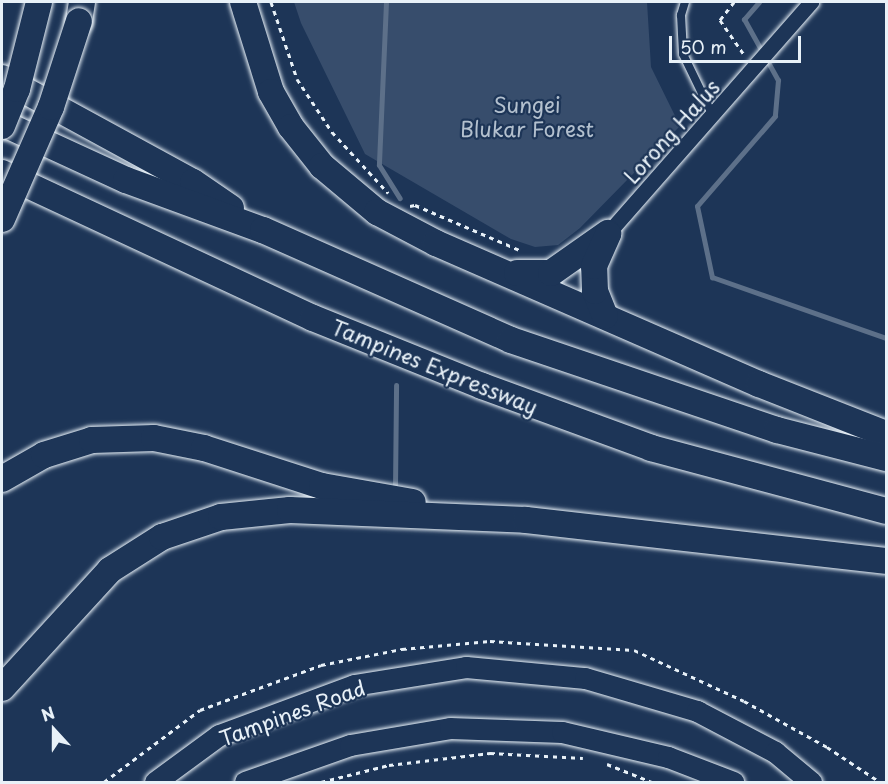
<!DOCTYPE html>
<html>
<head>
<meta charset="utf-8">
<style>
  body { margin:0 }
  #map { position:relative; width:888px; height:784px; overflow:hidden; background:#1d3557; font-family:"Playpen Sans",sans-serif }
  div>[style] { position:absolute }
  .green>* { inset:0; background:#374d6c }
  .stream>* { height:5px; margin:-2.5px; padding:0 2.5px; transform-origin:2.5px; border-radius:2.5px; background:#5d7089 }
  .path>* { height:3px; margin-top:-1.5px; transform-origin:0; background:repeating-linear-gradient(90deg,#e8f1f8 0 4.5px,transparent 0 9px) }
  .roads { filter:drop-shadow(0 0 2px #e8f1f8) drop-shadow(0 0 2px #e8f1f8) }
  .lane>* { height:8px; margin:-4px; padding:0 4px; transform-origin:4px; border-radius:4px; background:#1d3557 }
  .street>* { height:15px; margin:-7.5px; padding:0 7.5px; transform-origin:7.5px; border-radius:7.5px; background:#1d3557 }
  .secondary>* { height:21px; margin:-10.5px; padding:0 10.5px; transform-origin:10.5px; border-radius:10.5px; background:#1d3557 }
  .highway>* { height:26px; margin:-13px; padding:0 13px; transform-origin:13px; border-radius:13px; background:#1d3557 }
  .bridges { filter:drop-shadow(0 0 2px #e8f1f8) drop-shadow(0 0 2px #e8f1f8) }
  .highway-bridge>* { height:26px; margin:-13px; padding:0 13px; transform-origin:13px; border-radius:13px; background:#1d3557 }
  span { translate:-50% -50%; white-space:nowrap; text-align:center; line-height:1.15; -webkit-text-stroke:4.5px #1d3557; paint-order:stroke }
  .park-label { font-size:21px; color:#b3c0ce }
  .street-label { font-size:21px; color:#e8f1f8 }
  .frame { position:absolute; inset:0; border:3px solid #e8f1f8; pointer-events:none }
  .north { position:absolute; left:24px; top:700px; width:60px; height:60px; -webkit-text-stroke:4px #1d3557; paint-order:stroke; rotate:339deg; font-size:16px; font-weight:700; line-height:24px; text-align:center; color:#e8f1f8 }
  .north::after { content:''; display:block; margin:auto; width:21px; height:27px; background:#e8f1f8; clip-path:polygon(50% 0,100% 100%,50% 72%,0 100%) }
  .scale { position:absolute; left:669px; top:36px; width:132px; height:27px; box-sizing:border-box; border:3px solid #e8f1f8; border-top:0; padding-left:8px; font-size:18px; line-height:21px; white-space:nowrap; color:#e8f1f8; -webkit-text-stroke:4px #1d3557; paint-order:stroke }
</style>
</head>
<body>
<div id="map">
  <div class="green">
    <i style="clip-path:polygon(294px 2px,647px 2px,651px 67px,680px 126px,580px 228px,558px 245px,535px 247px,511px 239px,365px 154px,301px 23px)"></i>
  </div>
  <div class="stream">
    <i style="left:386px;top:2px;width:163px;rotate:92.5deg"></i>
    <i style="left:379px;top:165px;width:39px;rotate:58deg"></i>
    <i style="left:759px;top:2px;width:23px;rotate:131deg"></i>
    <i style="left:744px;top:19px;width:70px;rotate:60.9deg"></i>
    <i style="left:778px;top:80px;width:36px;rotate:95deg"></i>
    <i style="left:775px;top:116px;width:119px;rotate:130.9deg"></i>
    <i style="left:697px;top:206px;width:73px;rotate:78.1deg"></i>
    <i style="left:712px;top:277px;width:184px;rotate:19.3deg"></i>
    <i style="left:395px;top:488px;width:103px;rotate:-89.4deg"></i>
  </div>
  <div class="path">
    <i style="left:271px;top:2px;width:81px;rotate:71.3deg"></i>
    <i style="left:297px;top:79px;width:64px;rotate:56.6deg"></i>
    <i style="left:332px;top:132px;width:83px;rotate:47.4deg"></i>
    <i style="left:734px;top:2px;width:23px;rotate:128deg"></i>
    <i style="left:720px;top:20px;width:44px;rotate:55.2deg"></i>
    <i style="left:410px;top:206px;width:5px;rotate:-11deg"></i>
    <i style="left:415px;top:205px;width:116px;rotate:23.3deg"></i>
    <i style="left:607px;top:764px;width:48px;rotate:21.8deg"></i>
    <i style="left:104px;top:782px;width:120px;rotate:-36.9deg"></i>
    <i style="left:200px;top:710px;width:129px;rotate:-20.4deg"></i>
    <i style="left:321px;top:665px;width:83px;rotate:-11.2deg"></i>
    <i style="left:402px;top:649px;width:88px;rotate:-5.2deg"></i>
    <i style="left:490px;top:641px;width:144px;rotate:3.6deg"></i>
    <i style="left:634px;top:650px;width:121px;rotate:24.9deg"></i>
    <i style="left:744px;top:701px;width:95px;rotate:29deg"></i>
    <i style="left:827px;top:747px;width:64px;rotate:33.4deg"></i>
    <i style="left:321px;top:782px;width:70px;rotate:-14deg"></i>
    <i style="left:389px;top:765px;width:102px;rotate:-6.8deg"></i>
    <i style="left:490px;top:753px;width:93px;rotate:3.1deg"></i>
  </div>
  <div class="roads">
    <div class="lane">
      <i style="left:685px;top:2px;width:14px;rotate:107deg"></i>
      <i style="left:681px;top:15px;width:39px;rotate:87deg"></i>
      <i style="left:683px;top:54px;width:67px;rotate:64.2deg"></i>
    </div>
    <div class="street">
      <i style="left:608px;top:233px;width:308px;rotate:-48.7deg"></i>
    </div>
    <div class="secondary">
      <i style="left:155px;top:782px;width:79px;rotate:-36.3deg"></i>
      <i style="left:219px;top:735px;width:144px;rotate:-20.3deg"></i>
      <i style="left:354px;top:685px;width:113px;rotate:-9.1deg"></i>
      <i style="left:466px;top:667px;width:120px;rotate:5.3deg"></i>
      <i style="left:585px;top:678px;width:117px;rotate:16.4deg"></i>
      <i style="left:697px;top:711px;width:88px;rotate:27.7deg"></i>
      <i style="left:775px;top:752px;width:47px;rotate:39.8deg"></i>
      <i style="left:245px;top:782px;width:111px;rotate:-19.4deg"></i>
      <i style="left:350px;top:745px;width:101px;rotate:-9.6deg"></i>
      <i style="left:450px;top:728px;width:112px;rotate:2deg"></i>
      <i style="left:562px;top:732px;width:109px;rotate:13.3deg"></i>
      <i style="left:668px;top:757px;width:70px;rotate:21deg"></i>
    </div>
    <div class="highway">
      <i style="left:243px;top:2px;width:94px;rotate:72.7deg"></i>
      <i style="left:271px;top:92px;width:40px;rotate:60.3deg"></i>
      <i style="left:291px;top:127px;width:50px;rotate:51.5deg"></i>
      <i style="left:322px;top:166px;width:72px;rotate:39.9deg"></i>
      <i style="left:377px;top:212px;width:67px;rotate:27.7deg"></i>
      <i style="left:436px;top:243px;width:352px;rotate:23.6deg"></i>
      <i style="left:759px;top:384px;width:136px;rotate:21.5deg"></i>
      <i style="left:79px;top:21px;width:19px;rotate:-81deg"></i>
      <i style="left:2px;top:78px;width:217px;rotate:28.6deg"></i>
      <i style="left:193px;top:182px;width:46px;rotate:34.4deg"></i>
      <i style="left:2px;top:123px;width:136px;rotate:24.7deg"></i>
      <i style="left:126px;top:180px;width:146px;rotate:20.1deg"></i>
      <i style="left:263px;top:230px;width:271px;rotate:23.9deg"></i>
      <i style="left:511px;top:340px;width:281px;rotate:18.7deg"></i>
      <i style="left:777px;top:430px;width:113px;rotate:14.4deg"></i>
      <i style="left:2px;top:173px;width:343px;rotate:25deg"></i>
      <i style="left:313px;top:318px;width:182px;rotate:21.9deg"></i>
      <i style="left:482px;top:386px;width:180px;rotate:20.1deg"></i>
      <i style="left:651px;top:448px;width:243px;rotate:15deg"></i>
      <i style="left:517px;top:273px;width:34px"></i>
      <i style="left:551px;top:273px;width:70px;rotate:-35.1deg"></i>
      <i style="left:605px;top:316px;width:27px;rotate:-112deg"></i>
      <i style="left:595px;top:291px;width:25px;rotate:-92deg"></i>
      <i style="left:594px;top:266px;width:35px;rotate:-66deg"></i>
      <i style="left:2px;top:479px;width:48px;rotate:-29.7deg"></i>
      <i style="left:44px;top:455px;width:50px;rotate:-17.4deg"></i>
      <i style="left:92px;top:440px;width:62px;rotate:-1.8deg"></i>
      <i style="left:154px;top:438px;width:51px;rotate:11.3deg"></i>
      <i style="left:204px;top:448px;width:124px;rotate:17.9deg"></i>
      <i style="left:322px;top:486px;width:92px;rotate:10deg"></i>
      <i style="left:2px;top:688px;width:160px;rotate:-47.5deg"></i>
      <i style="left:110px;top:570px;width:62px;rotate:-32.4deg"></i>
      <i style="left:162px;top:537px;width:62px;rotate:-18.7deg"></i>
      <i style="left:221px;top:517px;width:69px;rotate:-5.8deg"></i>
      <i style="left:290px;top:510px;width:236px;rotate:2.4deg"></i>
      <i style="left:526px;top:520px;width:362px;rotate:6.5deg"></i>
    </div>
  </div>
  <div class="bridges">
    <div class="highway-bridge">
      <i style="left:2px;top:126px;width:40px;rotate:-68deg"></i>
      <i style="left:17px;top:89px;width:90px;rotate:-75.8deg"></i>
      <i style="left:2px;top:219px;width:122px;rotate:-66.4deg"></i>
      <i style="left:51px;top:107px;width:90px;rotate:-72deg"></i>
    </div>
  </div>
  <div class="park-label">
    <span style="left:527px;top:116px">Sungei<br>Blukar Forest</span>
  </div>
  <div class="street-label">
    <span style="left:671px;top:131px;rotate:-48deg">Lorong Halus</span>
    <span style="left:435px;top:366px;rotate:22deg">Tampines Expressway</span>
    <span style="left:292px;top:712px;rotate:-20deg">Tampines Road</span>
  </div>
  <div class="frame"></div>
  <div class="north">N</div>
  <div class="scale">50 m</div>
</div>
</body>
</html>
